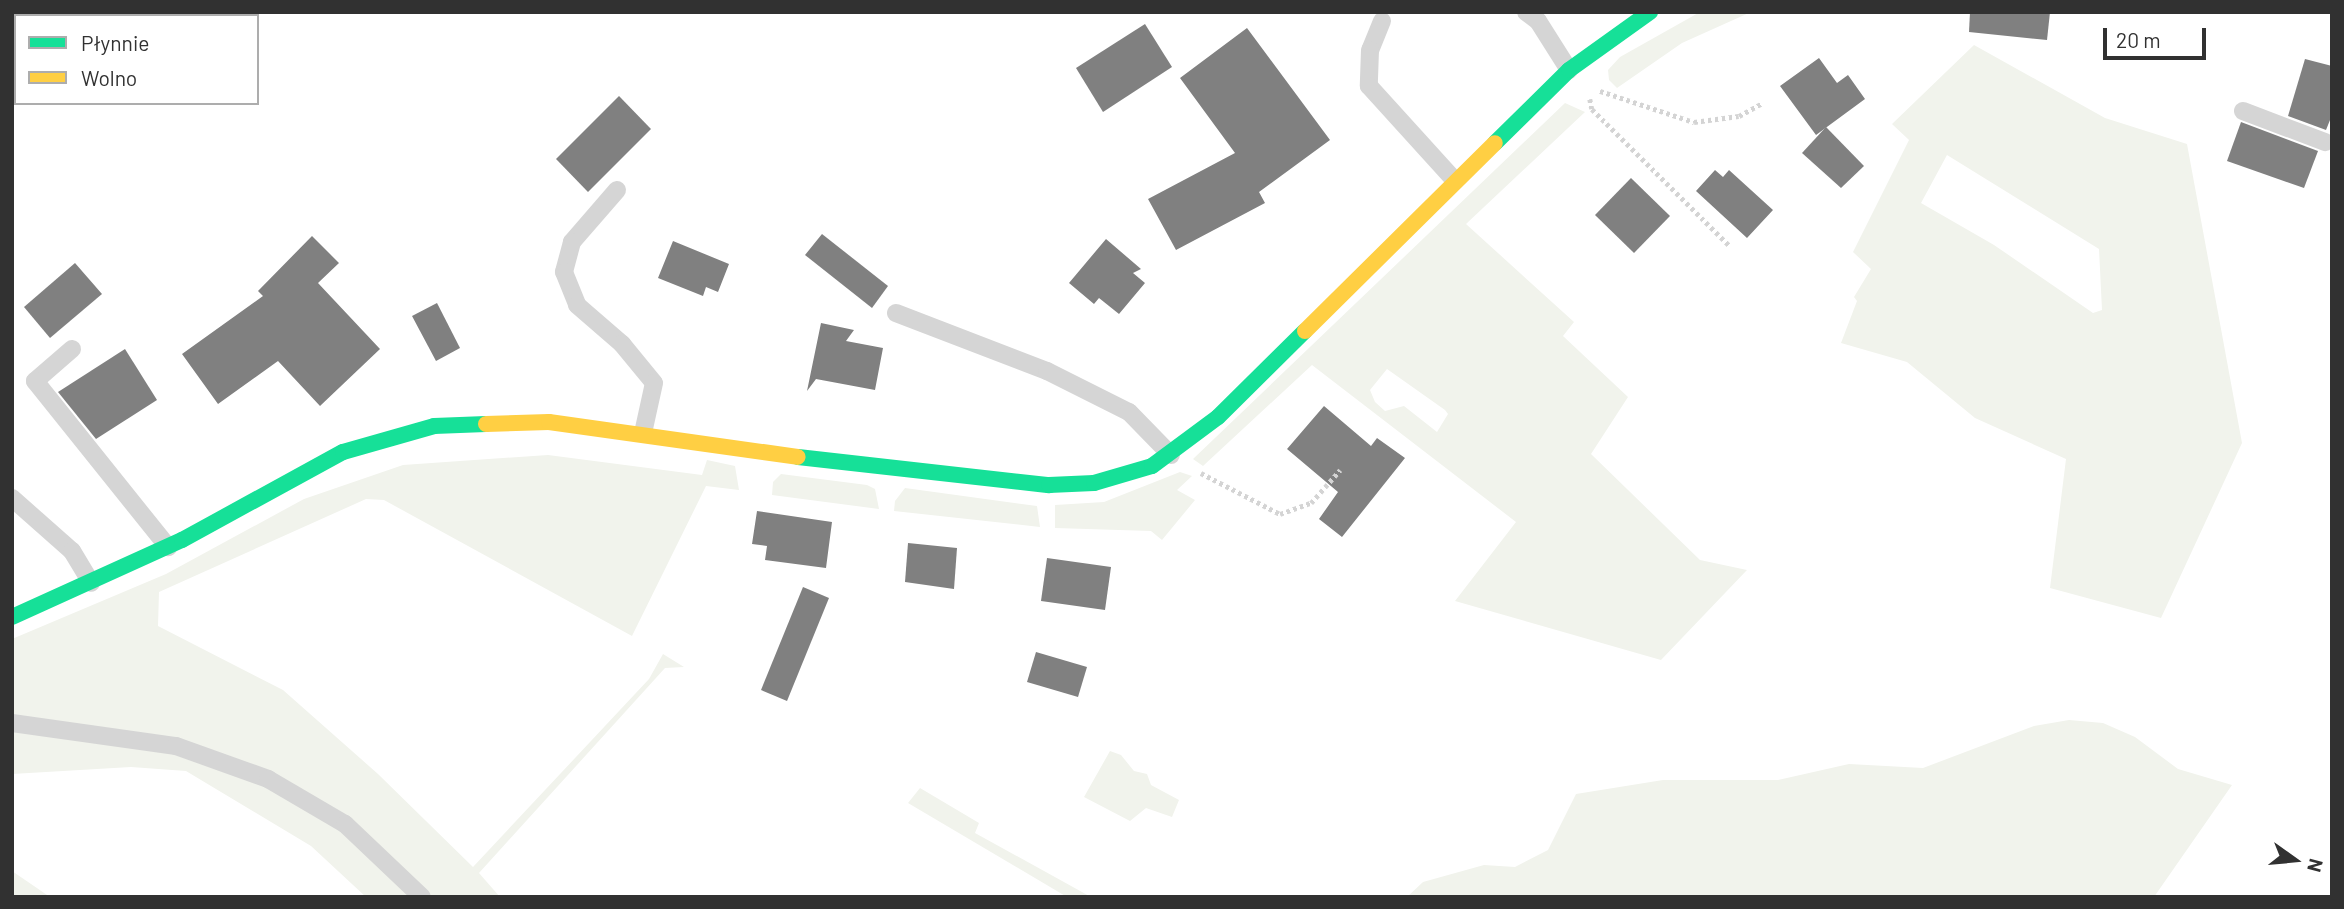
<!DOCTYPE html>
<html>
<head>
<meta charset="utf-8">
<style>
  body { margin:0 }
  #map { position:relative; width:2344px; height:909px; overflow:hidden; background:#fff; font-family:Barlow,sans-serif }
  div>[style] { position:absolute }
  .green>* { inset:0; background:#f1f3ec }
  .building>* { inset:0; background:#808080 }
  .path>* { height:4.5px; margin-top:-2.25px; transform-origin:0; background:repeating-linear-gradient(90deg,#d4d4d4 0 3.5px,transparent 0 7px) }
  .lane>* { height:18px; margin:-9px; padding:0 9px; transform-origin:9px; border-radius:9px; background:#d5d5d5 }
  .fast>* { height:16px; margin:-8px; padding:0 8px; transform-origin:8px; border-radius:8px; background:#16e098 }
  .slow>* { height:16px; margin:-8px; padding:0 8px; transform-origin:8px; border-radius:8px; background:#ffcf43 }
  span { translate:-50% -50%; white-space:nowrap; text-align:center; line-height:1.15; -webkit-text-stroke:7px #fff; paint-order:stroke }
  .frame { position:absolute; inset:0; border:14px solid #313131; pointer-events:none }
  .legend { position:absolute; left:14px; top:14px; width:245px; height:91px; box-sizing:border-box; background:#fff; border:2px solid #adadad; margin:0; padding:9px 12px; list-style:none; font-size:21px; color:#313131 }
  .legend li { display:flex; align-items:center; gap:14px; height:35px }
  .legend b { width:35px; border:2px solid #adadad }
  .north { position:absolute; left:2260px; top:825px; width:70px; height:70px; -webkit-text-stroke:5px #fff; paint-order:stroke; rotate:105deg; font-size:19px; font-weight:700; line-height:28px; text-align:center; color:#313131 }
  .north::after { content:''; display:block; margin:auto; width:24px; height:32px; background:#313131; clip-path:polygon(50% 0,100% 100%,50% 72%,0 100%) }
  .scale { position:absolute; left:2103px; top:28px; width:103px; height:32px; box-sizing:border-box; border:4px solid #313131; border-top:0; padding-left:9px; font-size:21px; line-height:24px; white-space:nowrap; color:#313131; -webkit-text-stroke:5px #fff; paint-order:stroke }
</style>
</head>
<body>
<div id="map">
  <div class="green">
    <i style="clip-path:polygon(1700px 12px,1751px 12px,1682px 43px,1617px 88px,1609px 80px,1608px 70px,1620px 57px)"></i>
    <i style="clip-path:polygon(evenodd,1974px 45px,2105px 118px,2187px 144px,2242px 443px,2161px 618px,2050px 588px,2066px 459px,1975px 418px,1907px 362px,1841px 343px,1857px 301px,1854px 297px,1871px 269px,1853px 252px,1909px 140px,1892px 124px,1974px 45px,1947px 155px,2099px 249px,2102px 310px,2093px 313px,1994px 245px,1921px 203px,1947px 155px)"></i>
    <i style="clip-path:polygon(evenodd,1565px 103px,1585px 112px,1466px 224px,1574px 322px,1563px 336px,1628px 397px,1591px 454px,1700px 560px,1747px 570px,1661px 660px,1455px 601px,1516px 522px,1312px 365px,1203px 466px,1193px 459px,1565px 103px,1387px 369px,1445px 410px,1448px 414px,1437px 432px,1404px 406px,1385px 411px,1375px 402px,1370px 390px,1387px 369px)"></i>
    <i style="clip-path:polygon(548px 455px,702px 475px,707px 460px,735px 466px,739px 490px,706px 486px,632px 636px,384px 500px,366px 499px,159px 592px,158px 626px,283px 690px,378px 774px,473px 867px,649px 679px,663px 654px,684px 667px,665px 668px,479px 873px,500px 897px,366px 897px,311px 846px,186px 771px,131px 767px,12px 774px,12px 639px,166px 574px,304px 499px,403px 465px)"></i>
    <i style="clip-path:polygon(1180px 472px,1192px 476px,1177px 490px,1195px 500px,1162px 540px,1151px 531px,1055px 528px,1055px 505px,1104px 502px)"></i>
    <i style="clip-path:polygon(781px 474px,867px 485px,875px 489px,879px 509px,772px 495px,773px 482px)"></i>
    <i style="clip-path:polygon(905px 488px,1037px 506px,1040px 527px,894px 511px,895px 501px)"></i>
    <i style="clip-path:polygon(2069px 720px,2103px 723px,2135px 737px,2178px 769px,2232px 785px,2154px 897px,1407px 897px,1423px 882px,1484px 865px,1515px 867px,1548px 850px,1576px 794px,1663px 780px,1778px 780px,1849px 764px,1923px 768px,2034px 726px)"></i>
    <i style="clip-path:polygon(1110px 751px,1121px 755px,1134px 771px,1147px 774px,1151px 785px,1179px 800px,1172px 817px,1146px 808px,1130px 821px,1084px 797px)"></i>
    <i style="clip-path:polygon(920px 788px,979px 823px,975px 833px,1091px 897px,1067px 897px,908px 803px)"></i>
    <i style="clip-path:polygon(12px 871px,50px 897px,12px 896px)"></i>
  </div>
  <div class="building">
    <i style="clip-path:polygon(1970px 12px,2050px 12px,2047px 40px,1969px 32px)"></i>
    <i style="clip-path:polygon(1145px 24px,1172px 67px,1103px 112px,1076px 68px)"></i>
    <i style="clip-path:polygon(1247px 28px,1330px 140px,1259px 192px,1265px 203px,1176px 250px,1148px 199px,1235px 153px,1180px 78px)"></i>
    <i style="clip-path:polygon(1819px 58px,1837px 83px,1848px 75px,1865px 99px,1816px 135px,1780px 86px)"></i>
    <i style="clip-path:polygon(2305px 59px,2332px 66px,2332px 115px,2326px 130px,2288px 116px)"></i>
    <i style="clip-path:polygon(619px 96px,651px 129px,588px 192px,556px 159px)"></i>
    <i style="clip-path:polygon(2241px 122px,2318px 151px,2304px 188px,2227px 161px)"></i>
    <i style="clip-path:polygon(1826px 127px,1864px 166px,1841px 188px,1802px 153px)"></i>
    <i style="clip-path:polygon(1715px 170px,1723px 177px,1729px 170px,1773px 210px,1747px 238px,1696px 191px)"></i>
    <i style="clip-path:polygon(1631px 178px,1670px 216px,1634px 253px,1595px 215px)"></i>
    <i style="clip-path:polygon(822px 234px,888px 286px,872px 308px,805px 255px)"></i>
    <i style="clip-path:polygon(312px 236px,339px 263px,318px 283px,380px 349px,320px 406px,278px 361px,218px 404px,182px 354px,263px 296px,258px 291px)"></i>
    <i style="clip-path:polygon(1106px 239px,1141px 269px,1133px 273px,1145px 283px,1119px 314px,1099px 298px,1094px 304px,1069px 283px)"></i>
    <i style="clip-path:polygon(673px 241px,729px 264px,718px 292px,706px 287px,703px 296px,658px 278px)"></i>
    <i style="clip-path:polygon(75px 263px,102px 294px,50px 338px,24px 307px)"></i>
    <i style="clip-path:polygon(437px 303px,460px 348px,436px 361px,412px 316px)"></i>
    <i style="clip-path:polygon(821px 323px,854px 330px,846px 341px,883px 348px,875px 390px,816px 379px,807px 391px)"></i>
    <i style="clip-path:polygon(125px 349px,157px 400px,96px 439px,58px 392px)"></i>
    <i style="clip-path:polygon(1324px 406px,1371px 446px,1377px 438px,1405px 458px,1342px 537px,1319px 519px,1338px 492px,1287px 449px)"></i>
    <i style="clip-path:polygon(757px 511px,832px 522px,826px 568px,765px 560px,767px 546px,752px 544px)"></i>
    <i style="clip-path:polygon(908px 543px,957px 548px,954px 589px,905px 582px)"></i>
    <i style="clip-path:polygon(1047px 558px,1111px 567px,1105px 610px,1041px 601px)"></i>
    <i style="clip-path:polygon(803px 587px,829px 598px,787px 701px,761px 690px)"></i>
    <i style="clip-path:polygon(1036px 652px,1087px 667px,1078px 697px,1027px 682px)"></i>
  </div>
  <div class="path">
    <i style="left:1600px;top:91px;width:99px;rotate:18.3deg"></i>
    <i style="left:1694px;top:122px;width:45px;rotate:-7.6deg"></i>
    <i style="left:1739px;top:116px;width:26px;rotate:-29deg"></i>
    <i style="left:1590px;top:99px;width:10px;rotate:79deg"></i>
    <i style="left:1592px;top:109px;width:193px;rotate:44.8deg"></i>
    <i style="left:1201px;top:473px;width:89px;rotate:27.4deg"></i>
    <i style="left:1280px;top:514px;width:33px;rotate:-20deg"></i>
    <i style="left:1311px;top:503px;width:44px;rotate:-48.7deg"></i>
  </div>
  <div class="lane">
    <i style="left:1526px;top:12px;width:15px;rotate:37deg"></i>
    <i style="left:1538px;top:21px;width:58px;rotate:57.7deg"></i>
    <i style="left:1382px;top:21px;width:31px;rotate:112deg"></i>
    <i style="left:1370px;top:50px;width:36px;rotate:92deg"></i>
    <i style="left:1369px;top:86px;width:128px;rotate:47.8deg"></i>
    <i style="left:2243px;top:111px;width:88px;rotate:20.7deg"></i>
    <i style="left:617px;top:190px;width:69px;rotate:130.9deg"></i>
    <i style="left:572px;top:242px;width:31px;rotate:105deg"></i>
    <i style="left:564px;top:272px;width:35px;rotate:68deg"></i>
    <i style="left:577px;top:305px;width:60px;rotate:40.9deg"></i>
    <i style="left:622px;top:344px;width:50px;rotate:50.6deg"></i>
    <i style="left:654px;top:383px;width:51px;rotate:102.4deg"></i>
    <i style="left:896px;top:313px;width:162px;rotate:21deg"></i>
    <i style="left:1047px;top:371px;width:92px;rotate:26.6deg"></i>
    <i style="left:1129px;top:412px;width:60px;rotate:45.7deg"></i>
    <i style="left:72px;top:349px;width:49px;rotate:139.1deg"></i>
    <i style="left:35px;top:381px;width:213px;rotate:51.3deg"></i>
    <i style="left:12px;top:498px;width:80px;rotate:41.5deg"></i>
    <i style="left:72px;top:551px;width:37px;rotate:59deg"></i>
    <i style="left:12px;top:723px;width:166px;rotate:8deg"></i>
    <i style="left:176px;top:746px;width:98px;rotate:19.7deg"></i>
    <i style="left:268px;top:779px;width:89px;rotate:30.3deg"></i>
    <i style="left:345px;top:824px;width:106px;rotate:43.5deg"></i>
  </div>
  <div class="fast">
    <i style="left:1495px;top:143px;width:104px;rotate:-44.6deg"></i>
    <i style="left:1569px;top:70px;width:100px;rotate:-35.6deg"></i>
    <i style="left:798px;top:457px;width:253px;rotate:6.4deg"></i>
    <i style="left:1049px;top:485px;width:45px;rotate:-2.5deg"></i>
    <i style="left:1094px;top:483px;width:60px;rotate:-16.3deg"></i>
    <i style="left:1152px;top:466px;width:82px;rotate:-36.6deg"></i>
    <i style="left:1218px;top:417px;width:122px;rotate:-44.7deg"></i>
    <i style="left:12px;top:617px;width:187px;rotate:-24.4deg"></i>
    <i style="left:182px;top:540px;width:183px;rotate:-28.7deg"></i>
    <i style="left:343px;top:452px;width:95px;rotate:-15.9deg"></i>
    <i style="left:434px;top:426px;width:52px;rotate:-2.2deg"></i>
  </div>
  <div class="slow">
    <i style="left:1305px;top:331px;width:267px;rotate:-44.7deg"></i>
    <i style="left:486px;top:424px;width:63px;rotate:-1.8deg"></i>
    <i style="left:549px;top:422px;width:251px;rotate:8deg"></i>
  </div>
  <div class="frame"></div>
  <ul class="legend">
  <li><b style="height:9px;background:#16e098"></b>Płynnie</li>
  <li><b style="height:9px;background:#ffcf43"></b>Wolno</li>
  </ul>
  <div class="north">N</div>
  <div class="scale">20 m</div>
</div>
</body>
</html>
